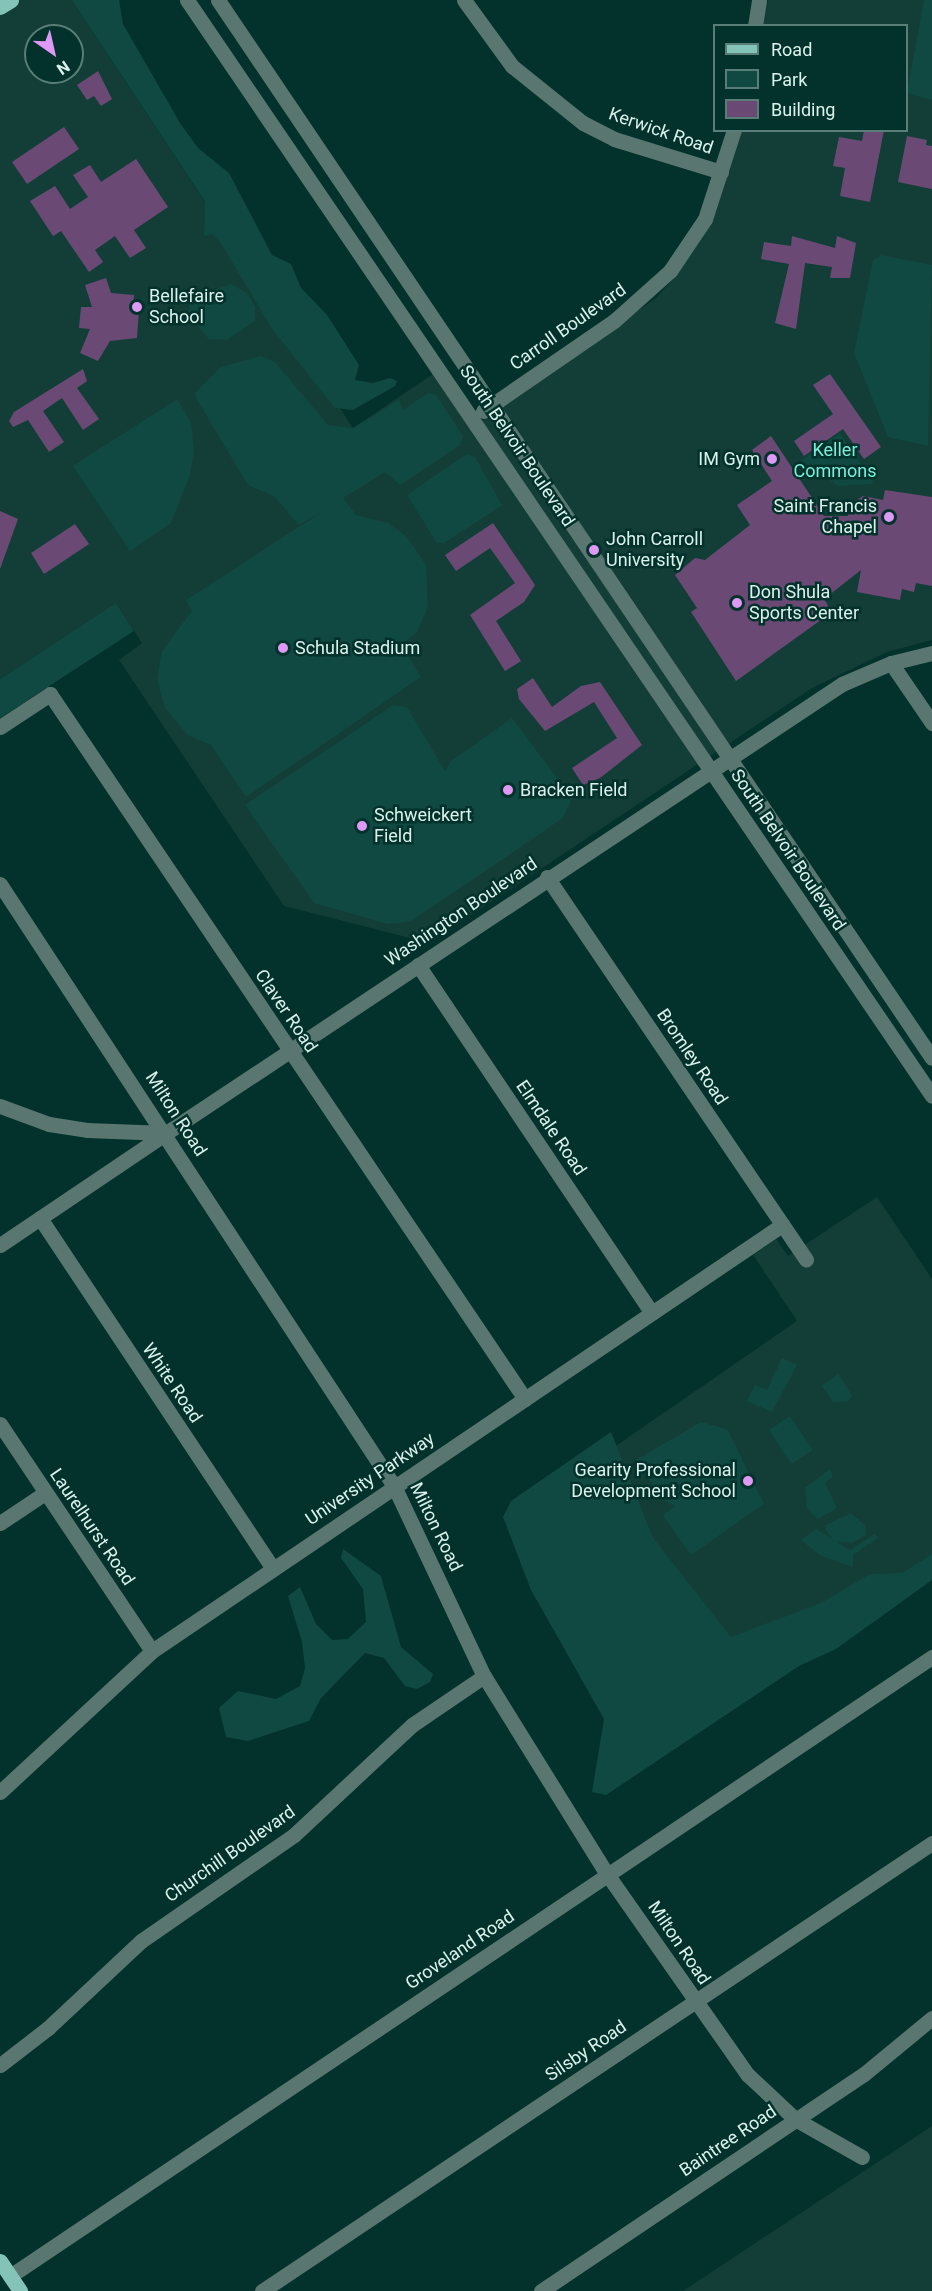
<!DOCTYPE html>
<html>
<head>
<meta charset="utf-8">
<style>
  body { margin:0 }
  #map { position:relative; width:932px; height:2291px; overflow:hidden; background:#02322b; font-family:Roboto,sans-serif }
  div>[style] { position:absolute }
  .built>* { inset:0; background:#133e37 }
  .green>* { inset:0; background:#104941 }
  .building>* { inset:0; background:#6a4a75 }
  .minor>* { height:15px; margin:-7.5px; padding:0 7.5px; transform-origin:7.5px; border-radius:7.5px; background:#597670 }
  .major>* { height:15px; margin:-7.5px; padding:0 7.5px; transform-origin:7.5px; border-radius:7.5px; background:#84c3b7 }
  .dots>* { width:16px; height:16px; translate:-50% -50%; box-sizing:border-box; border:3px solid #02322b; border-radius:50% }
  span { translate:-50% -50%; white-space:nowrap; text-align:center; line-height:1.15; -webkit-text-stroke:5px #02322b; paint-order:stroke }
  .street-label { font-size:18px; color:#dbf1ec }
  .poi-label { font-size:18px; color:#dbf1ec }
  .left { translate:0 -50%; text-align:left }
  .right { translate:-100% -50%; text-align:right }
  .park-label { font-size:18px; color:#7cefdb }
  .legend { position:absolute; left:713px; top:24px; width:195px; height:108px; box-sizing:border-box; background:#02322b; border:2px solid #597e78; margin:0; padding:8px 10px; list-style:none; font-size:18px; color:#dbf1ec }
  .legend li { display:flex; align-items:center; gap:12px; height:30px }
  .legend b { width:30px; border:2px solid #597e78 }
  .north { position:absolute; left:24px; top:24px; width:60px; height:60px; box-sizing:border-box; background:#02322b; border:2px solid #597e78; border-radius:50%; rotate:146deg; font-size:16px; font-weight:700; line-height:24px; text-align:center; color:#dbf1ec }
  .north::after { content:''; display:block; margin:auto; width:21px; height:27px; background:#dd99f3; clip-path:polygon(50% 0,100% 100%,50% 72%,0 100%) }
</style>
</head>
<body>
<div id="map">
  <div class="built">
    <i style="clip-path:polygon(evenodd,20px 0,72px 0,353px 428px,433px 374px,470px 429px,656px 298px,677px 275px,719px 202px,742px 131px,906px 130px,906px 26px,763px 25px,768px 0,932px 0,932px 640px,887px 652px,812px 688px,430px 943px,284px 906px,119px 660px,142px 643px,116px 603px,0 679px,0 13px,20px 0,36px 36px,72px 36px,72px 72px,36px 72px,36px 36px)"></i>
    <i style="clip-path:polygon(877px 1197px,932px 1279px,932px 1560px,646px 1755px,514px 1516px,797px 1321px,753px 1255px,776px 1239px,788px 1256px)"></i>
    <i style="clip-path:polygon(932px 2126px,932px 2291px,683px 2291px)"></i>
  </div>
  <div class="green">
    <i style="clip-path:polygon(72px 0,119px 0,123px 24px,180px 123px,198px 148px,229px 173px,272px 255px,291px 264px,301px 288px,327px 315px,359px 365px,355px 380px,373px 383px,390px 378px,397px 381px,395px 386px,353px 410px,335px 408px,273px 330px,223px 247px,213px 234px,204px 236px,205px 202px)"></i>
    <i style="clip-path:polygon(924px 0,932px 0,932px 100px,907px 93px)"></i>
    <i style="clip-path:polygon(881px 255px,932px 265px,928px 446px,888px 437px,854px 353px,873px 260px)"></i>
    <i style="clip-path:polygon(231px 284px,247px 293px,255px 307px,255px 321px,227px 340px,209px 339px,188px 315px,191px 298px)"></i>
    <i style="clip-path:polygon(261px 356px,275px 362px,328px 425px,353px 428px,399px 400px,403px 410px,428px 393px,436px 395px,463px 436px,460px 445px,400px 485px,385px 472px,343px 498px,356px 515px,388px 523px,407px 537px,426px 565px,428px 607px,417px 632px,401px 645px,421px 677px,246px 797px,211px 745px,188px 735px,165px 708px,157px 679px,162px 651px,192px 611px,186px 600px,325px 510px,299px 525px,274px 496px,248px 485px,196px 398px,195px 393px,221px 367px)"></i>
    <i style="clip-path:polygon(177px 399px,191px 422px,194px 451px,190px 475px,171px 523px,130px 551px,73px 466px)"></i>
    <i style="clip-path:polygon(840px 433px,873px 481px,872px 484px,838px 486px,801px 460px)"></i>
    <i style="clip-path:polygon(467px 454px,475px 457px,502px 505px,444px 543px,437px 543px,407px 495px)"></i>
    <i style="clip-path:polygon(116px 603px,134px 631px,0 718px,0 679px)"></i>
    <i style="clip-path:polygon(393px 705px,407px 707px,445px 771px,451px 761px,512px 718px,572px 798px,563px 818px,488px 869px,411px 921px,388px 924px,314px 903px,245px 805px)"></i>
    <i style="clip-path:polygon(782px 1358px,797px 1365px,772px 1412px,747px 1401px,755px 1385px,767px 1390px)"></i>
    <i style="clip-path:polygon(838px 1374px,852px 1395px,849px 1401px,833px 1402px,822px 1386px)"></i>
    <i style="clip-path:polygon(790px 1416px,813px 1450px,791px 1464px,769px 1430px)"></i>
    <i style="clip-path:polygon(701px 1422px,727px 1429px,764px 1504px,691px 1555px,663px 1515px,675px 1506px,663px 1500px,636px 1460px)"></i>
    <i style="clip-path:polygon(611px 1432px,653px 1538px,731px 1637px,821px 1603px,870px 1574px,902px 1573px,932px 1554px,932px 1580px,836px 1649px,799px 1666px,606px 1795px,592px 1792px,604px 1719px,531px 1590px,503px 1517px,511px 1501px)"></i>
    <i style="clip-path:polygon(830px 1469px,833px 1476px,825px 1483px,837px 1508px,818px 1519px,807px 1508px,805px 1488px)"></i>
    <i style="clip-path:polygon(851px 1513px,865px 1525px,866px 1535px,853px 1543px,833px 1541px,824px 1526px)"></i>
    <i style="clip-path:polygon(816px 1529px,850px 1550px,875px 1534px,878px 1538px,853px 1555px,853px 1567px,821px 1556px,801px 1540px)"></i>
    <i style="clip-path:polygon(343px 1549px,381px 1576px,401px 1647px,433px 1674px,430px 1682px,417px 1689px,405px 1686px,384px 1658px,365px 1653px,321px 1698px,309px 1721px,248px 1741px,226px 1737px,219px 1708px,238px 1691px,276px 1699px,300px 1686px,305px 1668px,302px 1642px,288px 1596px,300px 1587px,316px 1624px,332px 1640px,348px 1639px,366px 1622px,363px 1589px,341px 1558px)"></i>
  </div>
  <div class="building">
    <i style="clip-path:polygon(98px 71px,112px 99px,101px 106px,94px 96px,87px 100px,77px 85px)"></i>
    <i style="clip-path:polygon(64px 127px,79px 149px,27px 184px,12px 162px)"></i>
    <i style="clip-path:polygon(864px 130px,884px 130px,870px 202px,840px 196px,845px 168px,833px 166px,839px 137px,862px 141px)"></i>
    <i style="clip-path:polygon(907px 136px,927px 140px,926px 145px,932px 146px,932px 189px,898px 182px)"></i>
    <i style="clip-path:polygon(136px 159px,168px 207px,134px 230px,146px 248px,130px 258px,115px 236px,95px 250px,103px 262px,89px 272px,61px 231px,53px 236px,30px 201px,55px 186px,70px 209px,88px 197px,73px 175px,90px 165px,101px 182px)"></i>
    <i style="clip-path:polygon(792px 236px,835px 248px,837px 236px,856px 243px,850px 278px,830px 278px,832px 267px,805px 263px,796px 329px,775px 323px,789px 264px,761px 259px,764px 242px,791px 246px)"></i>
    <i style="clip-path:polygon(106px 278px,111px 293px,134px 295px,133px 309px,139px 309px,137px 338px,110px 341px,98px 361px,80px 353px,90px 329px,79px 328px,81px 307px,92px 307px,85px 285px)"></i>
    <i style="clip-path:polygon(83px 369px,87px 381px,77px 388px,99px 419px,83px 430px,62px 398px,43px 411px,64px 442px,49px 452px,28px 420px,13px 427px,9px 421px,14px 412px)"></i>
    <i style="clip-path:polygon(830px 374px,881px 447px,864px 459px,843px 429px,804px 456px,794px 441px,833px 414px,813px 385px)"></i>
    <i style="clip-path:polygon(771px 436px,824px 516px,848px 516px,849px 505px,863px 496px,883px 500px,885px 490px,932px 497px,932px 586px,916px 583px,914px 592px,902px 589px,900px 600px,857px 592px,861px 570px,824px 599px,832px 612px,736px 681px,691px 612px,697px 608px,675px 575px,695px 558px,705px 560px,750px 525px,737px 505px,772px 481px,752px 450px)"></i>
    <i style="clip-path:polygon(0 511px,18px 519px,0 569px)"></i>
    <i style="clip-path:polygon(493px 523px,535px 585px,524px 602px,496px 621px,521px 661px,505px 671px,470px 615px,515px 583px,490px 548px,456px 571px,445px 555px)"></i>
    <i style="clip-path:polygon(75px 524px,89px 544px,44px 574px,31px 553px)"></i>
    <i style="clip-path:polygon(533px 678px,552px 707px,581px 686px,600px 682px,642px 745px,600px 778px,583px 785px,572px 768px,617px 738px,594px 702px,545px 731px,519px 699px,517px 689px)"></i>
  </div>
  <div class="minor">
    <i style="left:187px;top:0;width:1325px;rotate:55.79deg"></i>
    <i style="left:218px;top:0;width:1276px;rotate:55.99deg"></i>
    <i style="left:464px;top:0;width:82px;rotate:54deg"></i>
    <i style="left:512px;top:66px;width:91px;rotate:38.8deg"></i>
    <i style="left:583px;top:123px;width:35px;rotate:27deg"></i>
    <i style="left:614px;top:139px;width:112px;rotate:17.1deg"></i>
    <i style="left:755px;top:26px;width:26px;rotate:-81deg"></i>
    <i style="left:483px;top:411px;width:159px;rotate:-34.5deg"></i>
    <i style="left:614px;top:321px;width:75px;rotate:-41.8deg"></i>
    <i style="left:670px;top:271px;width:63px;rotate:-56.1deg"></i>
    <i style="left:705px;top:219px;width:94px;rotate:-72deg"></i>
    <i style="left:891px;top:663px;width:73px;rotate:55.7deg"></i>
    <i style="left:0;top:727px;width:60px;rotate:-33.4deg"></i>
    <i style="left:50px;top:694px;width:850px;rotate:56.03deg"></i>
    <i style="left:547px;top:877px;width:462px;rotate:55.9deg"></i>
    <i style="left:0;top:884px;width:719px;rotate:56.8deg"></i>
    <i style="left:394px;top:1486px;width:210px;rotate:64.7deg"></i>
    <i style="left:484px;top:1676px;width:233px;rotate:58.2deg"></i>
    <i style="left:607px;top:1874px;width:246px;rotate:55deg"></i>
    <i style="left:748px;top:2075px;width:64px;rotate:43.1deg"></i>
    <i style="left:795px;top:2119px;width:77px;rotate:29.6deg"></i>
    <i style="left:418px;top:965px;width:419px;rotate:56.1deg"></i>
    <i style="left:0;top:1106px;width:52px;rotate:20.2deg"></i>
    <i style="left:49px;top:1124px;width:38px;rotate:9deg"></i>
    <i style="left:87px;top:1130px;width:79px;rotate:2.2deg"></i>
    <i style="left:166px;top:1133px;width:812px;rotate:-33.59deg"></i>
    <i style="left:842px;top:684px;width:53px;rotate:-23.2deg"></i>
    <i style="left:891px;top:663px;width:42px;rotate:-13.7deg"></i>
    <i style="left:40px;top:1218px;width:421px;rotate:56.4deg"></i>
    <i style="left:0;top:1245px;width:200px;rotate:-34deg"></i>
    <i style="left:0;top:1424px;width:273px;rotate:56.2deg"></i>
    <i style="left:0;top:1523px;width:54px;rotate:-33.7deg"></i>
    <i style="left:0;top:1792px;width:207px;rotate:-42.8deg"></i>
    <i style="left:152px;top:1651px;width:761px;rotate:-34.07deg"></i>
    <i style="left:0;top:2065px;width:61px;rotate:-37.6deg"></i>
    <i style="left:48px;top:2028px;width:127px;rotate:-43.1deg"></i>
    <i style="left:141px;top:1941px;width:186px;rotate:-34.7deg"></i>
    <i style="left:294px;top:1835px;width:161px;rotate:-43deg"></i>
    <i style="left:412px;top:1725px;width:87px;rotate:-34.2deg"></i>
    <i style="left:10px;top:2276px;width:1111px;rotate:-33.88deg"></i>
    <i style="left:262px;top:2291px;width:806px;rotate:-33.77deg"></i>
    <i style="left:541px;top:2291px;width:389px;rotate:-33.9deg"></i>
    <i style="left:864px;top:2074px;width:88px;rotate:-39.5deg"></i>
  </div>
  <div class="major">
    <i style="left:0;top:7px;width:13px;rotate:-32deg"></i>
    <i style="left:0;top:2261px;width:36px;rotate:56deg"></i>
  </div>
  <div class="dots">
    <i style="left:137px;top:307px;background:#dd99f3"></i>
    <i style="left:772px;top:459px;background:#dd99f3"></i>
    <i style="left:889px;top:517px;background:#dd99f3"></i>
    <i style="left:594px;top:550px;background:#dd99f3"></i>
    <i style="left:737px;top:603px;background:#dd99f3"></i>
    <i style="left:283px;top:648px;background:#dd99f3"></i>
    <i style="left:508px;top:790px;background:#dd99f3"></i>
    <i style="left:362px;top:826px;background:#dd99f3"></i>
    <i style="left:748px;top:1481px;background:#dd99f3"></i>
  </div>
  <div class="street-label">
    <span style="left:661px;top:131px;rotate:19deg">Kerwick Road</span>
    <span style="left:568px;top:327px;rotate:-35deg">Carroll Boulevard</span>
    <span style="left:517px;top:446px;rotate:56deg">South Belvoir Boulevard</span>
    <span style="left:788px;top:850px;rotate:56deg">South Belvoir Boulevard</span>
    <span style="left:461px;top:912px;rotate:-34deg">Washington Boulevard</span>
    <span style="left:286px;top:1011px;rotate:56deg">Claver Road</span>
    <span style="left:692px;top:1057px;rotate:56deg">Bromley Road</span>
    <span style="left:176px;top:1114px;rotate:57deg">Milton Road</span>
    <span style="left:551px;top:1128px;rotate:56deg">Elmdale Road</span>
    <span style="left:172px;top:1383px;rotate:56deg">White Road</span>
    <span style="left:370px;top:1479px;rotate:-34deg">University Parkway</span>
    <span style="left:92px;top:1527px;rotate:56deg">Laurelhurst Road</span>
    <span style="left:436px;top:1527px;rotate:64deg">Milton Road</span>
    <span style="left:230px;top:1854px;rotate:-35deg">Churchill Boulevard</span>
    <span style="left:679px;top:1943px;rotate:56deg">Milton Road</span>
    <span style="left:460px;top:1950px;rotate:-34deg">Groveland Road</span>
    <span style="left:586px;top:2051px;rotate:-34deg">Silsby Road</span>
    <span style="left:728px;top:2141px;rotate:-34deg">Baintree Road</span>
  </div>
  <div class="poi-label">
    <span class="left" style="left:149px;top:307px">Bellefaire<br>School</span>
    <span class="right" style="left:760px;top:459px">IM Gym</span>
    <span class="right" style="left:877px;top:517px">Saint Francis<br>Chapel</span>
    <span class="left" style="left:606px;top:550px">John Carroll<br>University</span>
    <span class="left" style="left:749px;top:603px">Don Shula<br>Sports Center</span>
    <span class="left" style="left:295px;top:648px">Schula Stadium</span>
    <span class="left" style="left:520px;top:790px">Bracken Field</span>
    <span class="left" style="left:374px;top:826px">Schweickert<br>Field</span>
    <span class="right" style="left:736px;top:1481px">Gearity Professional<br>Development School</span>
  </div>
  <div class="park-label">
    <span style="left:835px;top:461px">Keller<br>Commons</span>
  </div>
  <ul class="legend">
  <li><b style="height:8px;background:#84c3b7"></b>Road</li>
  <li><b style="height:16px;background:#104941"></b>Park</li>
  <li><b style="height:16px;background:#6a4a75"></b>Building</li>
  </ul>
  <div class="north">N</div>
</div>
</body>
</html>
